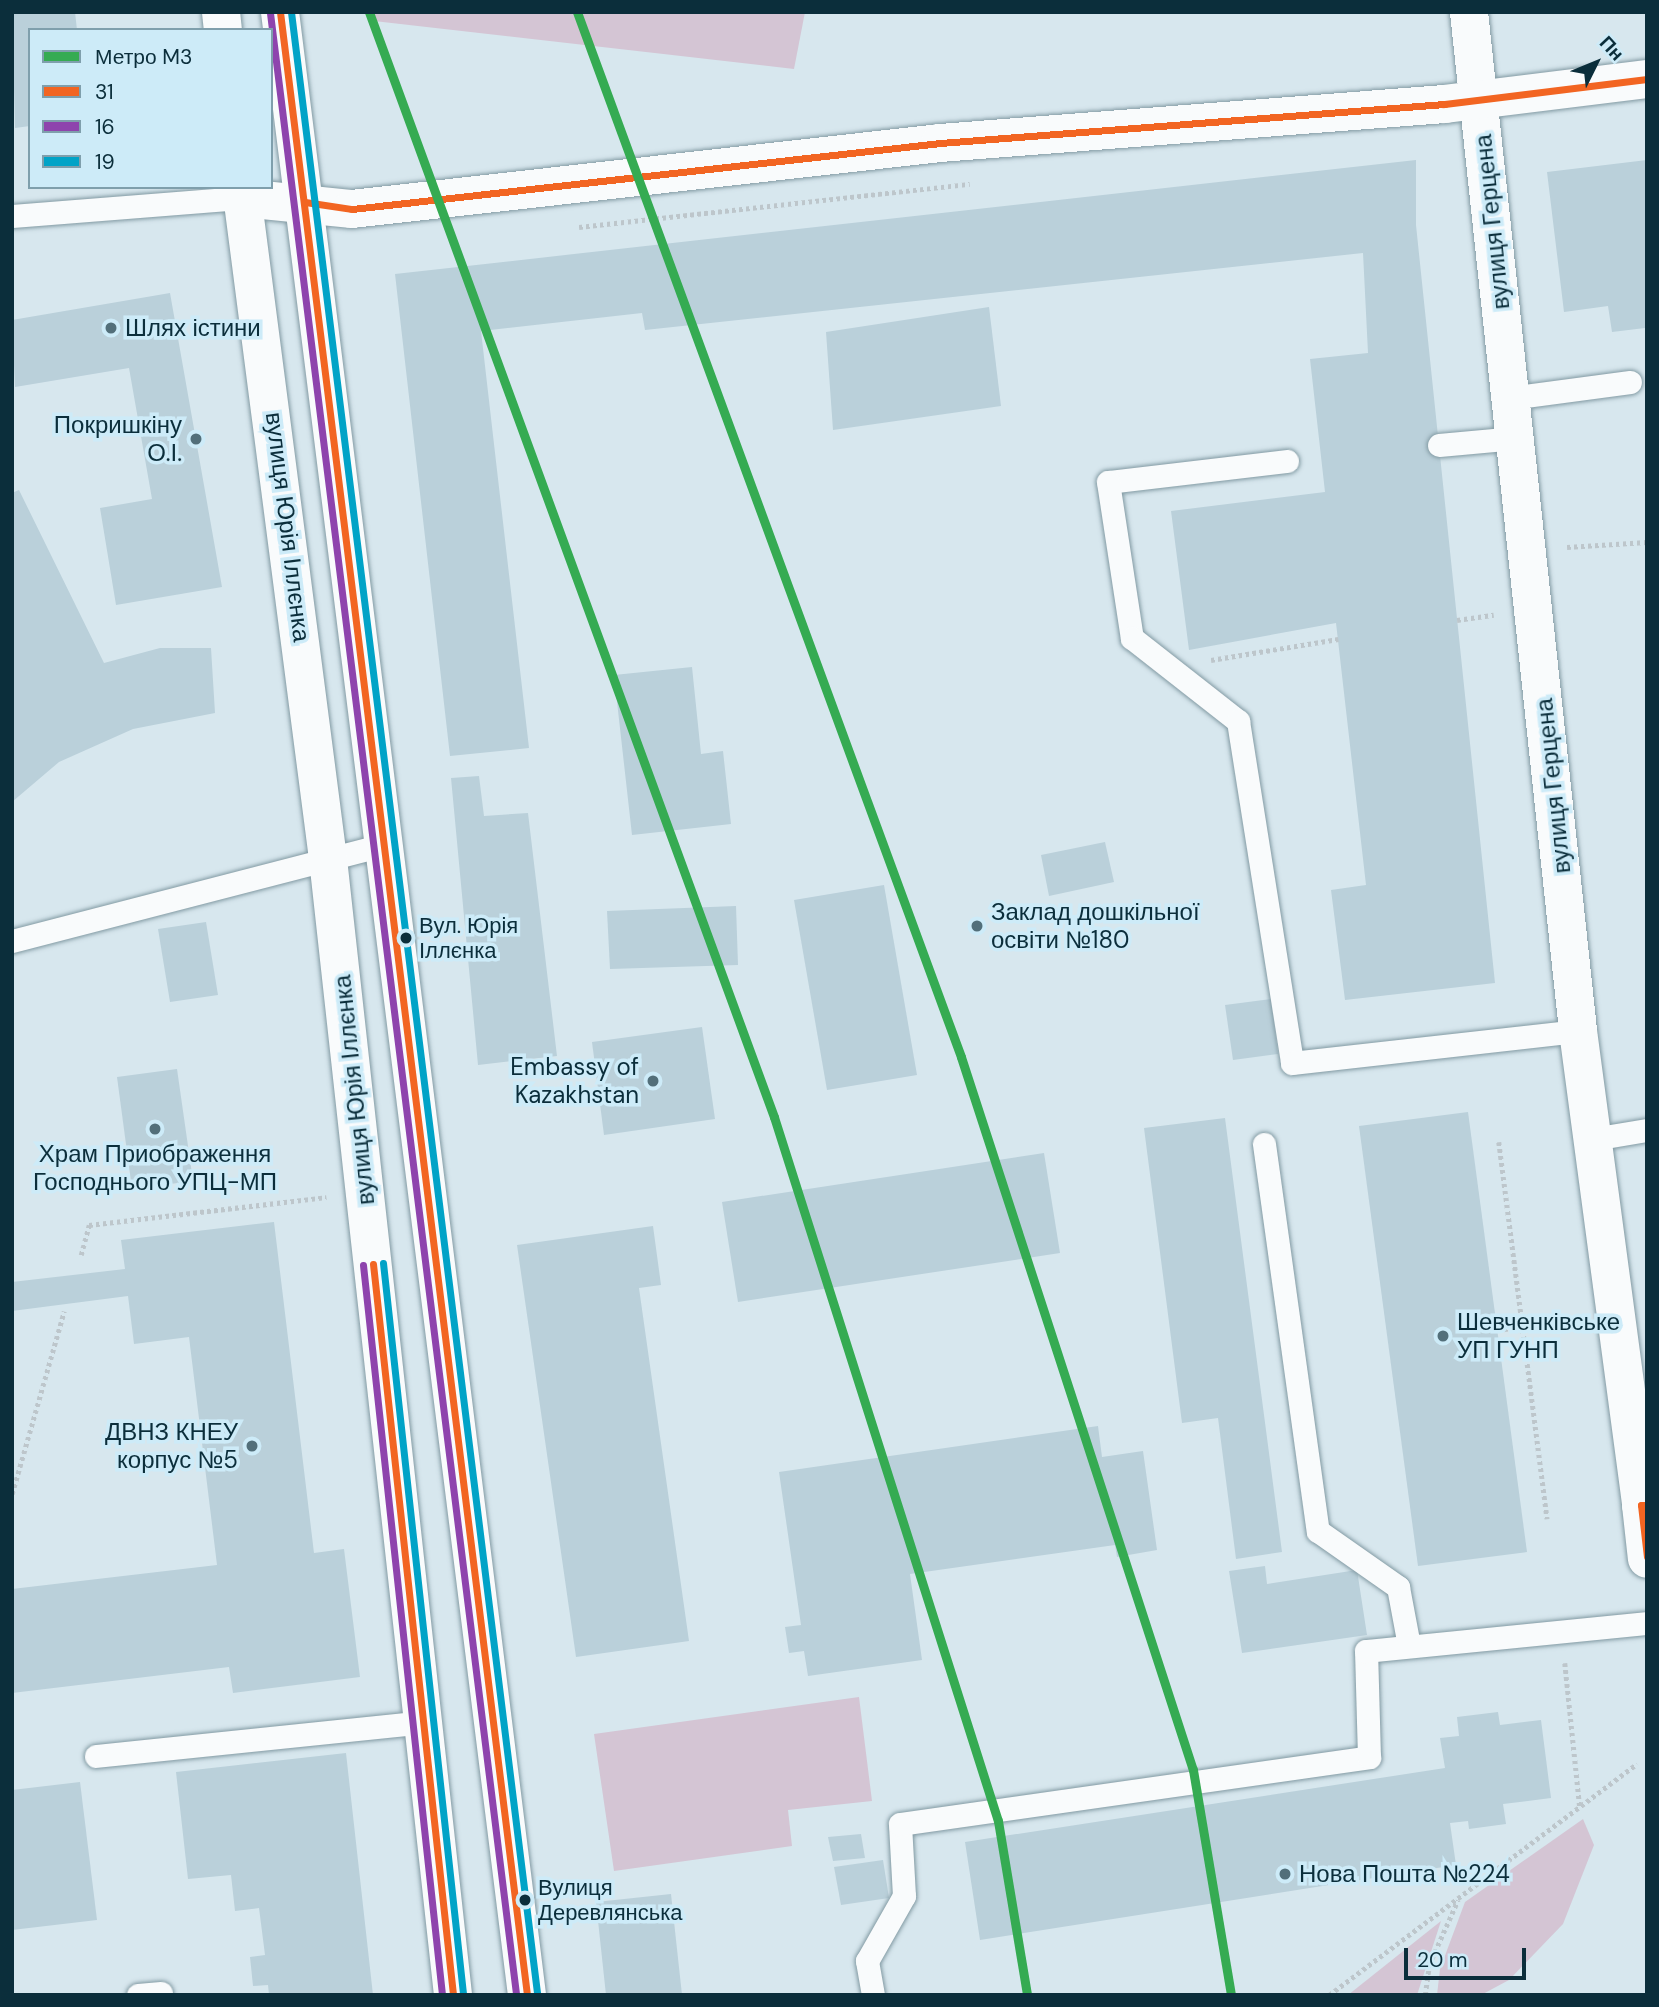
<!DOCTYPE html>
<html>
<head>
<meta charset="utf-8">
<style>
  body { margin:0 }
  #map { position:relative; width:1659px; height:2007px; overflow:hidden; background:#d7e7ee; font-family:"DM Sans",sans-serif }
  div>[style] { position:absolute }
  .green>* { inset:0; background:#d4c5d4 }
  .building>* { inset:0; background:#bad0da }
  .path>* { height:4.5px; margin-top:-2.25px; transform-origin:0; background:repeating-linear-gradient(90deg,#bdc6cb 0 3.5px,transparent 0 7px) }
  .roads { filter:drop-shadow(0 0 2px #829aa3) drop-shadow(0 0 2px #829aa3) }
  .service>* { height:23px; margin:-11.5px; padding:0 11.5px; transform-origin:11.5px; border-radius:11.5px; background:#f9fbfc }
  .minor>* { height:38px; margin:-19px; padding:0 19px; transform-origin:19px; border-radius:19px; background:#f9fbfc }
  .tertiary>* { height:38px; margin:-19px; padding:0 19px; transform-origin:19px; border-radius:19px; background:#f9fbfc }
  .secondary>* { height:38px; margin:-19px; padding:0 19px; transform-origin:19px; border-radius:19px; background:#f9fbfc }
  .bus-1>* { height:7px; margin:-3.5px; padding:0 3.5px; transform-origin:3.5px; border-radius:3.5px; background:#f26522 }
  .bus-2>* { height:7px; margin:-3.5px; padding:0 3.5px; transform-origin:3.5px; border-radius:3.5px; background:#8e44ad }
  .bus-3>* { height:7px; margin:-3.5px; padding:0 3.5px; transform-origin:3.5px; border-radius:3.5px; background:#01a3c7 }
  .metro-1>* { height:9px; margin:-4.5px; padding:0 4.5px; transform-origin:4.5px; border-radius:4.5px; background:#35ab52 }
  .dots>* { width:19px; height:19px; translate:-50% -50%; box-sizing:border-box; border:4px solid #cdebf8; border-radius:50% }
  span { translate:-50% -50%; white-space:nowrap; text-align:center; line-height:1.15; -webkit-text-stroke:7px #cdebf8; paint-order:stroke }
  .bus-label { font-size:22px; color:#0b2e3b }
  .left { translate:0 -50%; text-align:left }
  .street-label { font-size:24px; color:#0b2e3b }
  .poi-label { font-size:24px; color:#0b2e3b }
  .right { translate:-100% -50%; text-align:right }
  .frame { position:absolute; inset:0; border:14px solid #0b2e3b; pointer-events:none }
  .legend { position:absolute; left:28px; top:28px; width:245px; height:161px; box-sizing:border-box; background:#cdebf8; border:2px solid #7f9fac; margin:0; padding:9px 12px; list-style:none; font-size:21px; color:#0b2e3b }
  .legend li { display:flex; align-items:center; gap:14px; height:35px }
  .legend b { width:35px; border:2px solid #7f9fac }
  .north { position:absolute; left:1561px; top:28px; width:70px; height:70px; -webkit-text-stroke:5px #cdebf8; paint-order:stroke; rotate:47deg; font-size:19px; font-weight:700; line-height:28px; text-align:center; color:#0b2e3b }
  .north::after { content:''; display:block; margin:auto; width:24px; height:32px; background:#0b2e3b; clip-path:polygon(50% 0,100% 100%,50% 72%,0 100%) }
  .scale { position:absolute; left:1404px; top:1948px; width:122px; height:32px; box-sizing:border-box; border:4px solid #0b2e3b; border-top:0; padding-left:9px; font-size:21px; line-height:24px; white-space:nowrap; color:#0b2e3b; -webkit-text-stroke:5px #cdebf8; paint-order:stroke }
</style>
</head>
<body>
<div id="map">
  <div class="green">
    <i style="clip-path:polygon(368px 12px,805px 12px,794px 69px,374px 21px)"></i>
    <i style="clip-path:polygon(859px 1697px,872px 1801px,788px 1810px,792px 1846px,614px 1871px,594px 1734px)"></i>
    <i style="clip-path:polygon(1583px 1819px,1594px 1845px,1563px 1924px,1509px 1980px,1481px 1995px,1437px 1995px,1440px 1969px,1465px 1902px)"></i>
    <i style="clip-path:polygon(1441px 1921px,1417px 1995px,1348px 1995px)"></i>
  </div>
  <div class="building">
    <i style="clip-path:polygon(12px 12px,75px 12px,77px 30px,30px 30px,30px 126px,15px 128px)"></i>
    <i style="clip-path:polygon(1416px 160px,1416px 225px,1495px 983px,1345px 1000px,1331px 890px,1366px 885px,1336px 623px,1189px 650px,1171px 511px,1325px 492px,1310px 359px,1368px 353px,1363px 253px,645px 330px,642px 313px,481px 331px,529px 748px,450px 756px,395px 274px)"></i>
    <i style="clip-path:polygon(1647px 160px,1645px 328px,1612px 332px,1608px 306px,1564px 312px,1547px 172px)"></i>
    <i style="clip-path:polygon(170px 293px,222px 587px,116px 605px,100px 508px,152px 499px,129px 368px,15px 387px,12px 320px)"></i>
    <i style="clip-path:polygon(989px 307px,1001px 406px,833px 430px,826px 332px)"></i>
    <i style="clip-path:polygon(19px 490px,104px 663px,160px 648px,211px 648px,215px 713px,133px 729px,59px 762px,12px 802px,12px 493px)"></i>
    <i style="clip-path:polygon(692px 667px,701px 754px,723px 751px,731px 824px,632px 835px,614px 675px)"></i>
    <i style="clip-path:polygon(479px 776px,484px 816px,528px 813px,557px 1056px,478px 1065px,451px 778px)"></i>
    <i style="clip-path:polygon(1105px 842px,1114px 882px,1049px 896px,1041px 855px)"></i>
    <i style="clip-path:polygon(884px 885px,917px 1075px,827px 1090px,794px 900px)"></i>
    <i style="clip-path:polygon(736px 906px,738px 965px,610px 969px,607px 911px)"></i>
    <i style="clip-path:polygon(206px 922px,218px 995px,170px 1002px,158px 929px)"></i>
    <i style="clip-path:polygon(1271px 999px,1278px 1054px,1233px 1060px,1225px 1005px)"></i>
    <i style="clip-path:polygon(702px 1027px,715px 1119px,604px 1135px,592px 1042px)"></i>
    <i style="clip-path:polygon(177px 1069px,193px 1181px,132px 1189px,117px 1077px)"></i>
    <i style="clip-path:polygon(1468px 1112px,1527px 1552px,1418px 1566px,1359px 1126px)"></i>
    <i style="clip-path:polygon(1225px 1118px,1282px 1552px,1236px 1559px,1218px 1418px,1182px 1423px,1144px 1128px)"></i>
    <i style="clip-path:polygon(1044px 1153px,1060px 1253px,738px 1302px,722px 1202px)"></i>
    <i style="clip-path:polygon(274px 1222px,314px 1553px,344px 1549px,360px 1677px,233px 1693px,229px 1667px,12px 1693px,12px 1589px,217px 1565px,189px 1337px,134px 1344px,128px 1296px,12px 1311px,12px 1282px,125px 1269px,121px 1240px)"></i>
    <i style="clip-path:polygon(653px 1226px,661px 1285px,639px 1288px,689px 1641px,576px 1657px,517px 1245px)"></i>
    <i style="clip-path:polygon(1098px 1426px,1102px 1457px,1143px 1451px,1157px 1550px,1117px 1557px,1115px 1545px,910px 1574px,922px 1660px,808px 1676px,804px 1651px,789px 1653px,785px 1627px,801px 1625px,779px 1472px)"></i>
    <i style="clip-path:polygon(1265px 1566px,1267px 1584px,1357px 1570px,1367px 1635px,1242px 1653px,1229px 1571px)"></i>
    <i style="clip-path:polygon(1498px 1712px,1500px 1725px,1541px 1720px,1551px 1798px,1503px 1804px,1506px 1824px,1469px 1829px,1468px 1821px,1450px 1823px,1456px 1865px,980px 1940px,965px 1842px,1445px 1768px,1440px 1738px,1459px 1736px,1457px 1717px)"></i>
    <i style="clip-path:polygon(346px 1753px,373px 1995px,269px 1995px,268px 1985px,253px 1986px,250px 1957px,265px 1955px,259px 1908px,235px 1911px,231px 1875px,188px 1879px,176px 1772px)"></i>
    <i style="clip-path:polygon(80px 1782px,97px 1920px,12px 1930px,12px 1790px)"></i>
    <i style="clip-path:polygon(861px 1834px,865px 1858px,833px 1861px,828px 1837px)"></i>
    <i style="clip-path:polygon(883px 1860px,889px 1898px,841px 1905px,834px 1867px)"></i>
    <i style="clip-path:polygon(671px 1894px,682px 1995px,606px 1995px,596px 1902px)"></i>
  </div>
  <div class="path">
    <i style="left:579px;top:227px;width:393px;rotate:-6.3deg"></i>
    <i style="left:1567px;top:547px;width:80px;rotate:-3.6deg"></i>
    <i style="left:1457px;top:620px;width:37px;rotate:-8deg"></i>
    <i style="left:1211px;top:660px;width:129px;rotate:-9.4deg"></i>
    <i style="left:1499px;top:1142px;width:380px;rotate:82.7deg"></i>
    <i style="left:81px;top:1255px;width:31px;rotate:-75deg"></i>
    <i style="left:89px;top:1225px;width:239px;rotate:-6.7deg"></i>
    <i style="left:1497px;top:1330px;width:80px;rotate:-7.2deg"></i>
    <i style="left:12px;top:1494px;width:190px;rotate:-74.1deg"></i>
    <i style="left:1565px;top:1663px;width:145px;rotate:84.1deg"></i>
    <i style="left:1329px;top:1995px;width:385px;rotate:-36.9deg"></i>
    <i style="left:1425px;top:1995px;width:30px;rotate:-82deg"></i>
    <i style="left:1429px;top:1965px;width:71px;rotate:-66deg"></i>
  </div>
  <div class="roads">
    <div class="service">
      <i style="left:12px;top:216px;width:232px;rotate:-4.5deg"></i>
      <i style="left:1510px;top:398px;width:121px;rotate:-7.6deg"></i>
      <i style="left:1439px;top:445px;width:77px;rotate:-5.2deg"></i>
      <i style="left:1287px;top:461px;width:180px;rotate:173.3deg"></i>
      <i style="left:1108px;top:482px;width:158px;rotate:81.3deg"></i>
      <i style="left:1132px;top:638px;width:135px;rotate:38.1deg"></i>
      <i style="left:1238px;top:721px;width:346px;rotate:81deg"></i>
      <i style="left:1292px;top:1063px;width:288px;rotate:-6.4deg"></i>
      <i style="left:12px;top:941px;width:384px;rotate:-14.5deg"></i>
      <i style="left:1593px;top:1139px;width:55px;rotate:-9.5deg"></i>
      <i style="left:1264px;top:1144px;width:391px;rotate:82.1deg"></i>
      <i style="left:1318px;top:1531px;width:98px;rotate:35deg"></i>
      <i style="left:1398px;top:1587px;width:60px;rotate:79.4deg"></i>
      <i style="left:96px;top:1756px;width:329px;rotate:-5.9deg"></i>
      <i style="left:138px;top:1995px;width:23px;rotate:-5deg"></i>
      <i style="left:873px;top:1995px;width:35px;rotate:-100deg"></i>
      <i style="left:867px;top:1961px;width:75px;rotate:-60.4deg"></i>
      <i style="left:904px;top:1896px;width:72px;rotate:-93.2deg"></i>
      <i style="left:900px;top:1824px;width:474px;rotate:-8.1deg"></i>
      <i style="left:1369px;top:1757px;width:106px;rotate:-91.6deg"></i>
      <i style="left:1366px;top:1651px;width:282px;rotate:-5.7deg"></i>
    </div>
    <div class="minor">
      <i style="left:1469px;top:12px;width:1025px;rotate:83.89deg"></i>
      <i style="left:1578px;top:1031px;width:478px;rotate:82.4deg"></i>
      <i style="left:243px;top:198px;width:110px;rotate:5.8deg"></i>
      <i style="left:352px;top:209px;width:592px;rotate:-6.4deg"></i>
      <i style="left:940px;top:143px;width:506px;rotate:-4.42deg"></i>
      <i style="left:1444px;top:104px;width:205px;rotate:-7deg"></i>
    </div>
    <div class="tertiary">
      <i style="left:1647px;top:1505px;width:6px;rotate:180deg"></i>
      <i style="left:1641px;top:1505px;width:54px;rotate:83.7deg"></i>
    </div>
    <div class="secondary">
      <i style="left:221px;top:12px;width:18px;rotate:84deg"></i>
      <i style="left:280px;top:12px;width:1998px;rotate:82.9deg"></i>
      <i style="left:241px;top:187px;width:678px;rotate:82.62deg"></i>
      <i style="left:328px;top:859px;width:1143px;rotate:83.72deg"></i>
    </div>
  </div>
  <div class="bus-1">
    <i style="left:280px;top:12px;width:1998px;rotate:82.9deg"></i>
    <i style="left:305px;top:202px;width:48px;rotate:8.5deg"></i>
    <i style="left:352px;top:209px;width:592px;rotate:-6.4deg"></i>
    <i style="left:940px;top:143px;width:506px;rotate:-4.42deg"></i>
    <i style="left:1444px;top:104px;width:205px;rotate:-7deg"></i>
    <i style="left:373px;top:1264px;width:735px;rotate:83.75deg"></i>
    <i style="left:1647px;top:1505px;width:6px;rotate:180deg"></i>
    <i style="left:1641px;top:1505px;width:52px;rotate:83.4deg"></i>
  </div>
  <div class="bus-2">
    <i style="left:270px;top:13px;width:1997px;rotate:82.92deg"></i>
    <i style="left:363px;top:1265px;width:734px;rotate:83.82deg"></i>
  </div>
  <div class="bus-3">
    <i style="left:291px;top:12px;width:1997px;rotate:82.92deg"></i>
    <i style="left:383px;top:1263px;width:735px;rotate:83.75deg"></i>
  </div>
  <div class="metro-1">
    <i style="left:369px;top:12px;width:1177px;rotate:69.87deg"></i>
    <i style="left:774px;top:1117px;width:739px;rotate:72.35deg"></i>
    <i style="left:998px;top:1821px;width:176px;rotate:80.5deg"></i>
    <i style="left:577px;top:12px;width:1113px;rotate:69.82deg"></i>
    <i style="left:961px;top:1057px;width:750px;rotate:71.98deg"></i>
    <i style="left:1193px;top:1770px;width:228px;rotate:80.4deg"></i>
  </div>
  <div class="dots">
    <i style="left:111px;top:328px;background:#526f7a"></i>
    <i style="left:196px;top:439px;background:#526f7a"></i>
    <i style="left:977px;top:926px;background:#526f7a"></i>
    <i style="left:406px;top:938px;background:#0b2e3b"></i>
    <i style="left:653px;top:1081px;background:#526f7a"></i>
    <i style="left:155px;top:1129px;background:#526f7a"></i>
    <i style="left:1443px;top:1336px;background:#526f7a"></i>
    <i style="left:252px;top:1446px;background:#526f7a"></i>
    <i style="left:1285px;top:1874px;background:#526f7a"></i>
    <i style="left:525px;top:1900px;background:#0b2e3b"></i>
  </div>
  <div class="bus-label">
    <span class="left" style="left:419px;top:938px">Вул. Юрія<br>Іллєнка</span>
    <span class="left" style="left:538px;top:1900px">Вулиця<br>Деревлянська</span>
  </div>
  <div class="street-label">
    <span style="left:1492px;top:222px;rotate:-96deg">вулиця Герцена</span>
    <span style="left:288px;top:527px;rotate:83deg">вулиця Юрія Іллєнка</span>
    <span style="left:1553px;top:786px;rotate:-96deg">вулиця Герцена</span>
    <span style="left:354px;top:1090px;rotate:-96deg">вулиця Юрія Іллєнка</span>
  </div>
  <div class="poi-label">
    <span class="left" style="left:125px;top:328px">Шлях істини</span>
    <span class="right" style="left:182px;top:439px">Покришкіну<br>О.І.</span>
    <span class="left" style="left:991px;top:926px">Заклад дошкільної<br>освіти №180</span>
    <span class="right" style="left:639px;top:1081px">Embassy of<br>Kazakhstan</span>
    <span style="left:155px;top:1168px">Храм Приображення<br>Господнього УПЦ-МП</span>
    <span class="left" style="left:1457px;top:1336px">Шевченківське<br>УП ГУНП</span>
    <span class="right" style="left:238px;top:1446px">ДВНЗ КНЕУ<br>корпус №5</span>
    <span class="left" style="left:1299px;top:1874px">Нова Пошта №224</span>
  </div>
  <div class="frame"></div>
  <ul class="legend">
  <li><b style="height:9px;background:#35ab52"></b>Метро M3</li>
  <li><b style="height:9px;background:#f26522"></b>31</li>
  <li><b style="height:9px;background:#8e44ad"></b>16</li>
  <li><b style="height:9px;background:#01a3c7"></b>19</li>
  </ul>
  <div class="north">Пн</div>
  <div class="scale">20 m</div>
</div>
</body>
</html>
